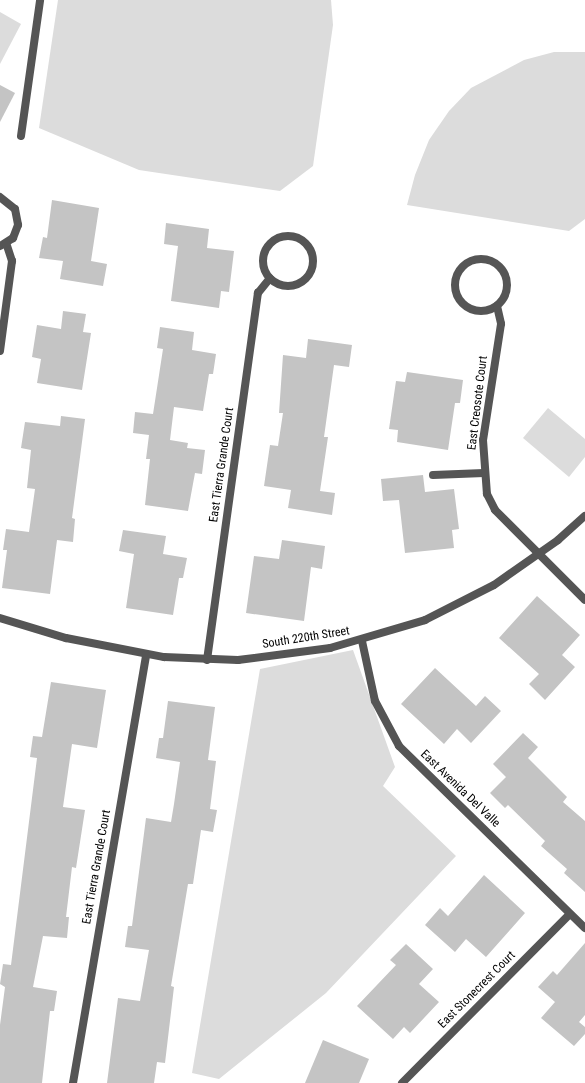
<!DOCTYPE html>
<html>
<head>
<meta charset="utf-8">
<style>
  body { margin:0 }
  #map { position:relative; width:585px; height:1083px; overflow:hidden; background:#fff; font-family:"Roboto Condensed",sans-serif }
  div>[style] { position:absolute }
  .green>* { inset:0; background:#dcdcdc }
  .building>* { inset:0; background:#c4c4c4 }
  .lane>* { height:8px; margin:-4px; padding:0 4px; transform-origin:4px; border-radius:4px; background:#555 }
  .street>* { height:8px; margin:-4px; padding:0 4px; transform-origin:4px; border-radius:4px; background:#555 }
  .street>.ring { margin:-4px; padding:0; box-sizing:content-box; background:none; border:8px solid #555; border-radius:50% }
  span { translate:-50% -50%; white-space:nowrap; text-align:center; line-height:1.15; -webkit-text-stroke:4px #fff; paint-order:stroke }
  .street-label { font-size:12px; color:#000 }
</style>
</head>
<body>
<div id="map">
  <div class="green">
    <i style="clip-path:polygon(58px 0,331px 0,333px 25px,313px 166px,280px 191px,139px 170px,39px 128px)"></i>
    <i style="clip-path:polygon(0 12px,21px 24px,0 64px)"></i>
    <i style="clip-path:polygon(554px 52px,585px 52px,585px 219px,569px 231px,407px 205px,415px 175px,429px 140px,449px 111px,471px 88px,524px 60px)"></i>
    <i style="clip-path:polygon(548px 408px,585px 439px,585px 457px,569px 477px,523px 438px)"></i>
    <i style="clip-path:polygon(353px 650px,395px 767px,383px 786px,456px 856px,326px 993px,219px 1079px,192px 1073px,260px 669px)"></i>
  </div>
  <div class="building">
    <i style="clip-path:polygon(0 85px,15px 93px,0 122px)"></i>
    <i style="clip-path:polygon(52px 200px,99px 208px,91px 261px,107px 264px,103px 286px,60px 279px,63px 261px,39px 258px,43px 237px,47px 238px)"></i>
    <i style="clip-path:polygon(166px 223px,209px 229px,207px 248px,234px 251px,229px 292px,221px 291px,219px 308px,171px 301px,178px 246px,164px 244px)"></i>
    <i style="clip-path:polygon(63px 311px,86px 314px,83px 332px,91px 333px,82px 390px,37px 383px,41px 359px,32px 357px,37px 325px,61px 329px)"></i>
    <i style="clip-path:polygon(160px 327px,194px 332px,192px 350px,216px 354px,213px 374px,209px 374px,203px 411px,174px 407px,170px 440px,188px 443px,187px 448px,205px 450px,202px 474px,195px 473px,188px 511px,145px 505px,150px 459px,146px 459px,149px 435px,133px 433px,135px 412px,153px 414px,163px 349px,157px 348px)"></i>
    <i style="clip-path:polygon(308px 339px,352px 345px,349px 367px,334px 365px,324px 437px,328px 437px,320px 491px,335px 493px,332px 515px,288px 508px,291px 490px,264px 486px,270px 445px,278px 446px,283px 413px,279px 413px,283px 355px,306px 358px)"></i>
    <i style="clip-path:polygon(407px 372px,463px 380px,460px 403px,455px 403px,448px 450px,397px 442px,398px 430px,389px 429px,396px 381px,405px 382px)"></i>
    <i style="clip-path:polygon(61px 416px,85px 419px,72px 518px,75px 519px,73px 542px,57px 540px,50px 594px,2px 588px,7px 550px,3px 550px,6px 529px,29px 532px,35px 489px,27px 488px,31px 450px,21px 448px,25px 422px,60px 426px)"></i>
    <i style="clip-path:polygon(423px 475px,425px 492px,454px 489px,459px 529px,452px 530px,454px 548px,405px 553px,399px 500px,383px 501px,381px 479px)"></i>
    <i style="clip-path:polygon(123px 530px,166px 536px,163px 554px,187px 558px,183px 578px,179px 578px,173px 615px,126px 608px,134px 554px,119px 551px)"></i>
    <i style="clip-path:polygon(282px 540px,325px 546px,322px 569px,311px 567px,304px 621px,246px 613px,254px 556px,279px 559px)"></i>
    <i style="clip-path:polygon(537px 596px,580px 635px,562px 655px,575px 667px,545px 700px,529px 684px,539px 674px,499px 638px)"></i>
    <i style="clip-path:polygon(435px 668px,476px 706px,485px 696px,501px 711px,471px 743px,457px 729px,444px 744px,401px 704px)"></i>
    <i style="clip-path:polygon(51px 682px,106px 690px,97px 748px,72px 744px,63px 807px,85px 810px,76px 868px,72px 867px,66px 917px,69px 917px,67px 938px,43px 936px,33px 987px,57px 991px,54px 1011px,50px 1011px,42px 1083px,0 1083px,0 1025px,5px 987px,0 984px,3px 964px,11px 965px,37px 758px,30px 757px,33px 736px,42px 737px)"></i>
    <i style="clip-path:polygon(168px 701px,215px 707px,208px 760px,216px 761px,210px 809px,217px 810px,213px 832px,201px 830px,193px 884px,188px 884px,171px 986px,174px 987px,165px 1063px,157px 1062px,154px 1083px,107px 1083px,118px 998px,140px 1001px,149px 950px,125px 947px,128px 926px,132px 926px,146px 818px,171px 822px,174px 804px,180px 762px,156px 758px,159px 738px,163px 738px)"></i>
    <i style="clip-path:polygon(523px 733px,538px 747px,528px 758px,567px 797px,563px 802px,585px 821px,585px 892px,564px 873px,567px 869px,541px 846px,545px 841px,508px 805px,505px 808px,490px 793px,506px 777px,493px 764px)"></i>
    <i style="clip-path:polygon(484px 875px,525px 913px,486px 957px,466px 939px,455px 952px,425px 925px,440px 908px,448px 916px)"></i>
    <i style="clip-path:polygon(585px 943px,585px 1015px,579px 1022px,585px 1027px,585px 1034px,574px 1046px,541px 1018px,555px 1002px,538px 987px,553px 971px,557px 975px)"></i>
    <i style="clip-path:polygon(406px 944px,433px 969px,419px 984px,439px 1002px,410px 1033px,404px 1027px,393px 1039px,357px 1006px,396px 965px,390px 960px)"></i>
    <i style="clip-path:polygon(323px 1040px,369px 1059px,359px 1083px,305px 1083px)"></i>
  </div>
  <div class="lane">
    <i style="left:21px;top:136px;width:137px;rotate:-82deg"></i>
    <i style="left:433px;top:475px;width:51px;rotate:-2.2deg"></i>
  </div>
  <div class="street">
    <i style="left:0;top:197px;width:19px;rotate:39deg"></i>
    <i style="left:15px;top:209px;width:16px;rotate:79deg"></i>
    <i style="left:18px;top:225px;width:14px;rotate:111deg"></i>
    <i style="left:13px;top:238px;width:15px;rotate:148deg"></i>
    <i class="ring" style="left:263px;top:236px;width:42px;height:42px"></i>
    <i class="ring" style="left:455px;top:259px;width:44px;height:44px"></i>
    <i style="left:497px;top:306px;width:18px;rotate:77deg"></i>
    <i style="left:501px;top:324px;width:117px;rotate:98.8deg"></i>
    <i style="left:483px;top:440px;width:54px;rotate:85.8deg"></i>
    <i style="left:487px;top:494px;width:18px;rotate:63deg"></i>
    <i style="left:495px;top:510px;width:127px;rotate:45deg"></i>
    <i style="left:0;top:351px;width:91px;rotate:-82.4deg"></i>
    <i style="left:12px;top:261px;width:19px;rotate:-108deg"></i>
    <i style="left:0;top:618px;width:69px;rotate:16.9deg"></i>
    <i style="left:66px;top:638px;width:100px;rotate:11deg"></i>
    <i style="left:164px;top:657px;width:74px;rotate:2.3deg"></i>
    <i style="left:238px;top:660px;width:93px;rotate:-7.4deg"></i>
    <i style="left:330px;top:648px;width:99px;rotate:-16.4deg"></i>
    <i style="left:425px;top:620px;width:77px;rotate:-26.9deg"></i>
    <i style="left:494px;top:585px;width:78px;rotate:-35.1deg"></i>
    <i style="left:558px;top:540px;width:36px;rotate:-42deg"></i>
    <i style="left:362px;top:641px;width:61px;rotate:77.8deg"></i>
    <i style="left:375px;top:701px;width:51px;rotate:61.9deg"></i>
    <i style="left:399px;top:746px;width:260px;rotate:44.4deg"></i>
    <i style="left:207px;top:660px;width:371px;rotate:-82.1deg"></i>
    <i style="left:258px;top:293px;width:19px;rotate:-51deg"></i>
    <i style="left:73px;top:1083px;width:434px;rotate:-80.3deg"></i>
    <i style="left:402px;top:1083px;width:238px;rotate:-45.2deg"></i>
  </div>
  <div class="street-label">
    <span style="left:478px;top:403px;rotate:-83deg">East Creosote Court</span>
    <span style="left:222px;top:465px;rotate:-82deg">East Tierra Grande Court</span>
    <span style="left:306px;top:638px;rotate:-9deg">South 220th Street</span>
    <span style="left:460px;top:789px;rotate:44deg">East Avenida Del Valle</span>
    <span style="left:97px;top:867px;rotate:-80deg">East Tierra Grande Court</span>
    <span style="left:477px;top:990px;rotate:-45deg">East Stonecrest Court</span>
  </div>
</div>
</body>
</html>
